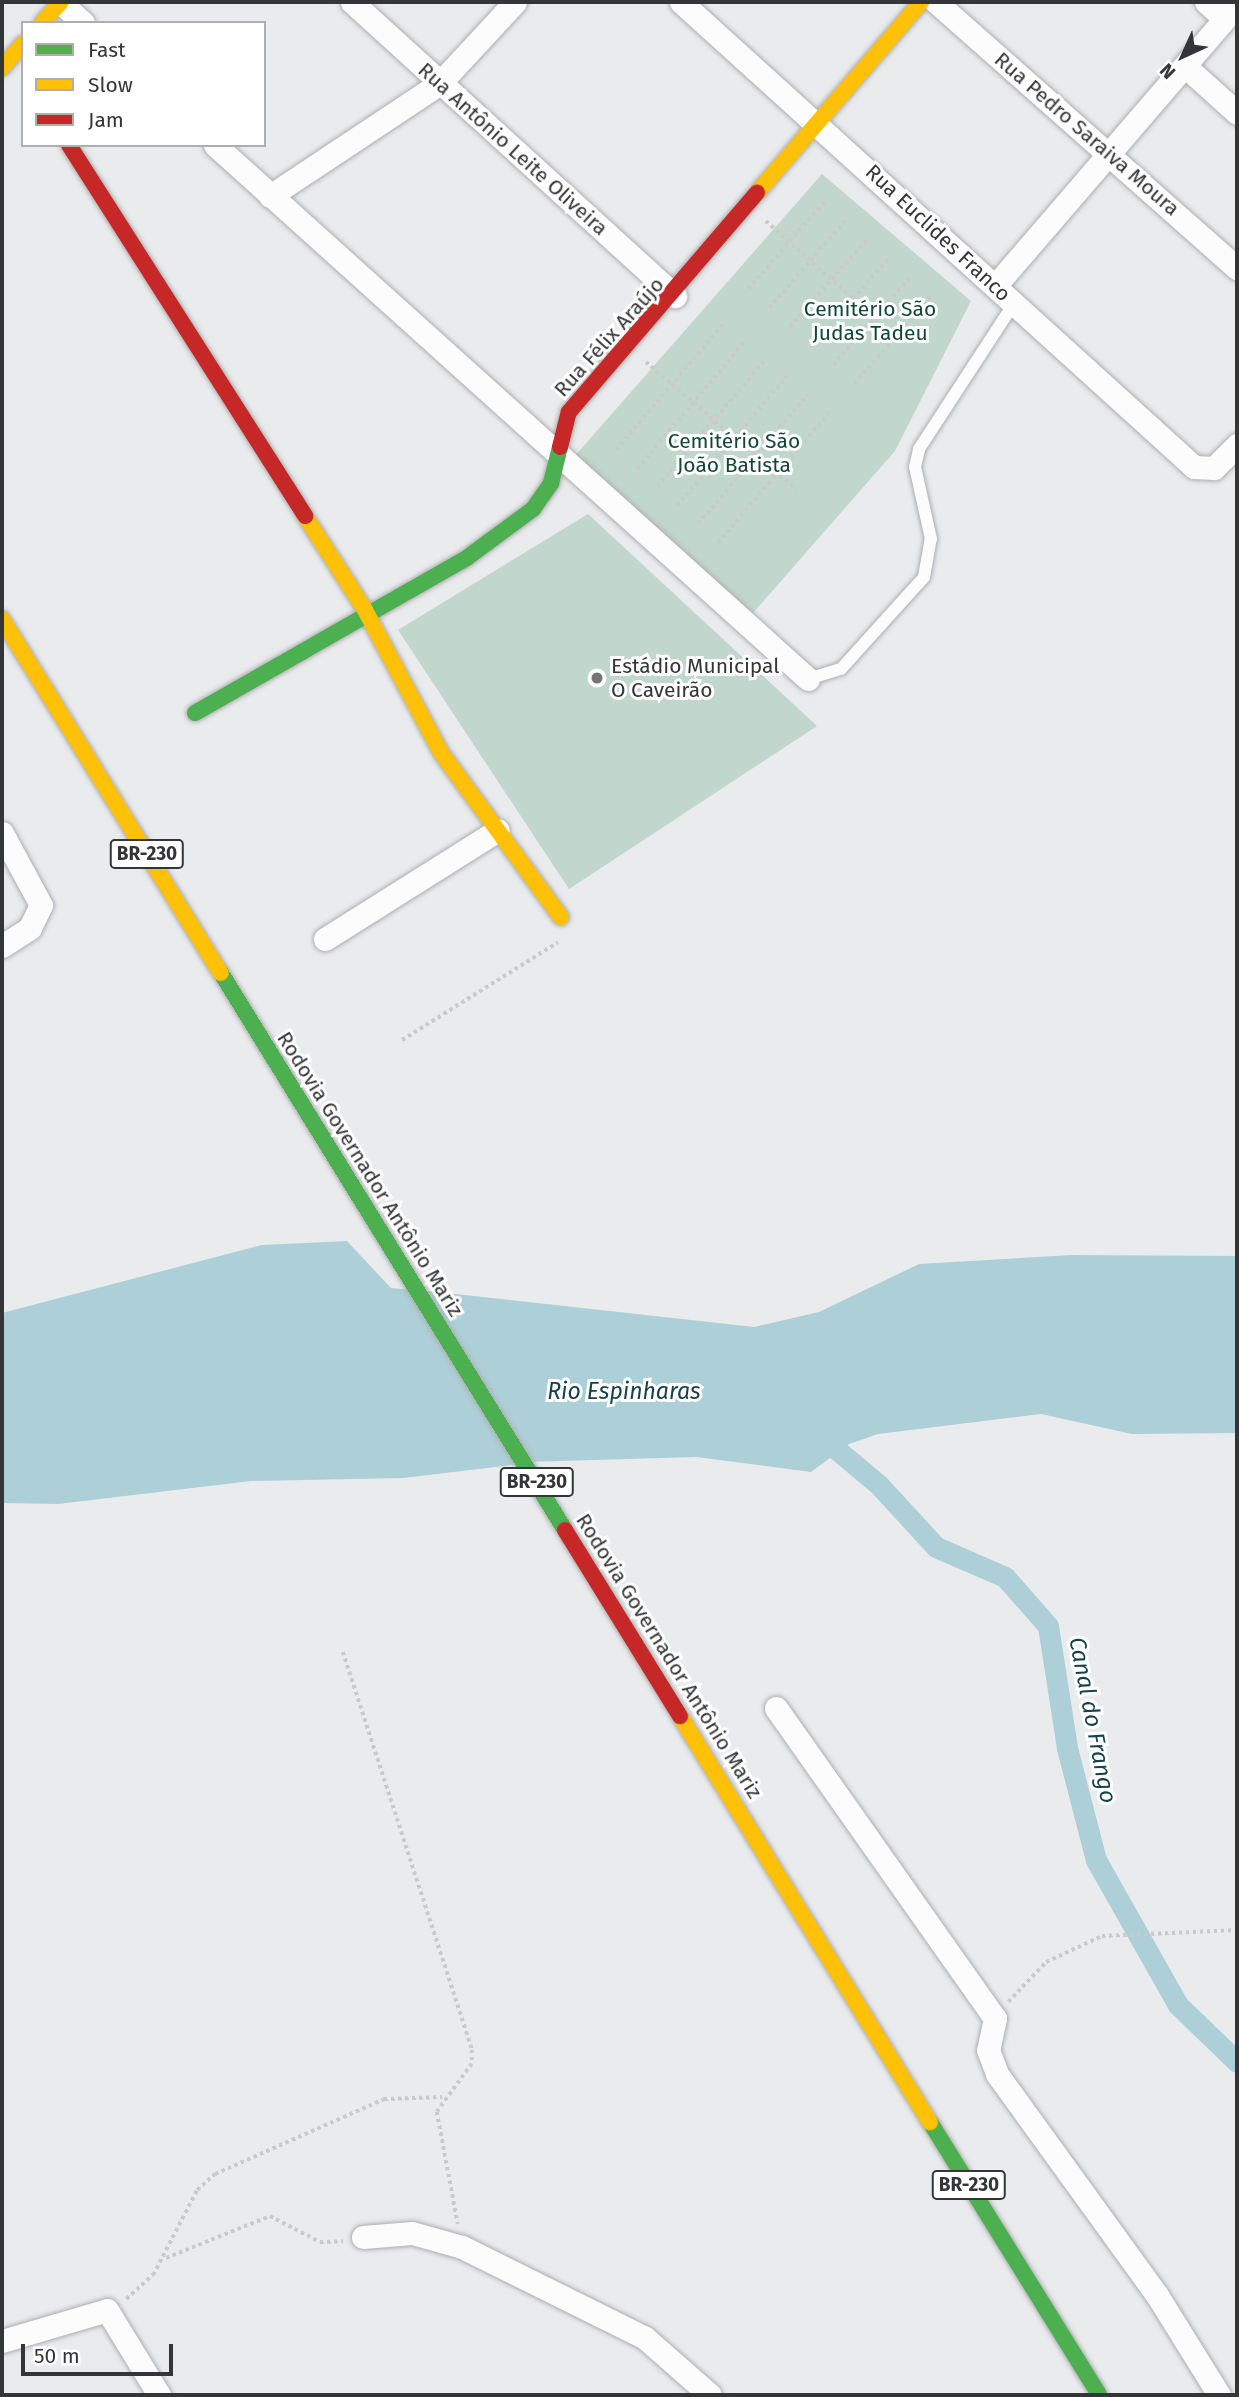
<!DOCTYPE html>
<html>
<head>
<meta charset="utf-8">
<style>
  body { margin:0 }
  #map { position:relative; width:1239px; height:2397px; overflow:hidden; background:#e9ebed; font-family:"Fira Sans",sans-serif }
  div>[style] { position:absolute }
  .green>* { inset:0; background:#c1d6cd }
  .water>* { inset:0; background:#adcfd7 }
  .canal>* { height:21px; margin:-10.5px; padding:0 10.5px; transform-origin:10.5px; border-radius:10.5px; background:#adcfd7 }
  .path>* { height:3.5px; margin-top:-1.75px; transform-origin:0; background:repeating-linear-gradient(90deg,#cacacb 0 3.5px,transparent 0 7px) }
  .roads { filter:drop-shadow(0 0 2px #aeaeb0) drop-shadow(0 0 2px #aeaeb0) }
  .lane>* { height:12px; margin:-6px; padding:0 6px; transform-origin:6px; border-radius:6px; background:#fcfcfc }
  .street>* { height:23px; margin:-11.5px; padding:0 11.5px; transform-origin:11.5px; border-radius:11.5px; background:#fcfcfc }
  .fast>* { height:16px; margin:-8px; padding:0 8px; transform-origin:8px; border-radius:8px; background:#4caf50 }
  .slow>* { height:16px; margin:-8px; padding:0 8px; transform-origin:8px; border-radius:8px; background:#ffc107 }
  .jam>* { height:16px; margin:-8px; padding:0 8px; transform-origin:8px; border-radius:8px; background:#c62828 }
  .dots>* { width:19px; height:19px; translate:-50% -50%; box-sizing:border-box; border:4px solid #fff; border-radius:50% }
  span { translate:-50% -50%; white-space:nowrap; text-align:center; line-height:1.15; -webkit-text-stroke:6px #fff; paint-order:stroke }
  .shield-label span { padding:2px 5px; background:#fff; border:2px solid; border-radius:5px; -webkit-text-stroke-width:0 }
  .shield-label { font-size:19px; color:#343536; font-weight:700 }
  .street-label { font-size:21px; color:#343536 }
  .park-label { font-size:21px; color:#114834 }
  .poi-label { font-size:21px; color:#343536 }
  .left { translate:0 -50%; text-align:left }
  .water-label { font-size:23px; color:#15414a; font-style:italic }
  .frame { position:absolute; inset:0; border:4px solid #343536; pointer-events:none }
  .legend { position:absolute; left:21px; top:21px; width:245px; height:126px; box-sizing:border-box; background:#fff; border:2px solid #aeaeaf; margin:0; padding:9px 12px; list-style:none; font-size:21px; color:#343536 }
  .legend li { display:flex; align-items:center; gap:14px; height:35px }
  .legend b { width:35px; border:2px solid #aeaeaf }
  .north { position:absolute; left:1148px; top:21px; width:70px; height:70px; -webkit-text-stroke:5px #fff; paint-order:stroke; rotate:225deg; font-size:19px; font-weight:700; line-height:28px; text-align:center; color:#343536 }
  .north::after { content:''; display:block; margin:auto; width:24px; height:32px; background:#343536; clip-path:polygon(50% 0,100% 100%,50% 72%,0 100%) }
  .scale { position:absolute; left:21px; top:2344px; width:152px; height:32px; box-sizing:border-box; border:4px solid #343536; border-top:0; padding-left:9px; font-size:21px; line-height:24px; white-space:nowrap; color:#343536; -webkit-text-stroke:5px #fff; paint-order:stroke }
</style>
</head>
<body>
<div id="map">
  <div class="green">
    <i style="clip-path:polygon(822px 174px,971px 301px,895px 451px,753px 613px,574px 457px)"></i>
    <i style="clip-path:polygon(588px 514px,817px 726px,569px 889px,398px 630px)"></i>
  </div>
  <div class="water">
    <i style="clip-path:polygon(347px 1241px,391px 1288px,412px 1290px,521px 1464px,403px 1478px,251px 1481px,58px 1504px,2px 1503px,2px 1313px,262px 1245px)"></i>
    <i style="clip-path:polygon(1072px 1255px,1237px 1256px,1237px 1433px,1132px 1434px,1041px 1414px,878px 1434px,849px 1444px,811px 1472px,696px 1457px,526px 1462px,419px 1290px,754px 1327px,819px 1312px,919px 1264px)"></i>
  </div>
  <div class="canal">
    <i style="left:818px;top:1434px;width:80px;rotate:39.9deg"></i>
    <i style="left:879px;top:1485px;width:84px;rotate:47.4deg"></i>
    <i style="left:936px;top:1547px;width:75px;rotate:23.5deg"></i>
    <i style="left:1005px;top:1577px;width:65px;rotate:48.7deg"></i>
    <i style="left:1048px;top:1626px;width:123px;rotate:81.1deg"></i>
    <i style="left:1067px;top:1748px;width:116px;rotate:75.5deg"></i>
    <i style="left:1096px;top:1860px;width:167px;rotate:60.5deg"></i>
    <i style="left:1178px;top:2005px;width:82px;rotate:44deg"></i>
  </div>
  <div class="path">
    <i style="left:766px;top:221px;width:183px;rotate:41.7deg"></i>
    <i style="left:748px;top:289px;width:118px;rotate:-48.8deg"></i>
    <i style="left:769px;top:308px;width:118px;rotate:-48.8deg"></i>
    <i style="left:790px;top:327px;width:118px;rotate:-48.8deg"></i>
    <i style="left:811px;top:346px;width:119px;rotate:-48.4deg"></i>
    <i style="left:646px;top:362px;width:197px;rotate:40.3deg"></i>
    <i style="left:833px;top:365px;width:118px;rotate:-48.8deg"></i>
    <i style="left:854px;top:384px;width:118px;rotate:-48.8deg"></i>
    <i style="left:616px;top:450px;width:167px;rotate:-49.6deg"></i>
    <i style="left:637px;top:469px;width:167px;rotate:-49.8deg"></i>
    <i style="left:657px;top:487px;width:168px;rotate:-49.6deg"></i>
    <i style="left:677px;top:506px;width:170px;rotate:-49.8deg"></i>
    <i style="left:698px;top:524px;width:170px;rotate:-49.8deg"></i>
    <i style="left:718px;top:543px;width:172px;rotate:-49.7deg"></i>
    <i style="left:402px;top:1040px;width:184px;rotate:-32.1deg"></i>
    <i style="left:343px;top:1652px;width:418px;rotate:72deg"></i>
    <i style="left:472px;top:2050px;width:14px;rotate:90deg"></i>
    <i style="left:472px;top:2064px;width:59px;rotate:126.1deg"></i>
    <i style="left:437px;top:2112px;width:114px;rotate:79.4deg"></i>
    <i style="left:1008px;top:2002px;width:55px;rotate:-46.5deg"></i>
    <i style="left:1046px;top:1962px;width:62px;rotate:-24.9deg"></i>
    <i style="left:1102px;top:1936px;width:135px;rotate:-2.5deg"></i>
    <i style="left:166px;top:2258px;width:112px;rotate:-22deg"></i>
    <i style="left:270px;top:2216px;width:56px;rotate:27.5deg"></i>
    <i style="left:320px;top:2242px;width:23px;rotate:-2deg"></i>
    <i style="left:126px;top:2299px;width:36px;rotate:-42deg"></i>
    <i style="left:153px;top:2275px;width:96px;rotate:-62.6deg"></i>
    <i style="left:197px;top:2190px;width:24px;rotate:-42deg"></i>
    <i style="left:215px;top:2174px;width:185px;rotate:-23.9deg"></i>
    <i style="left:384px;top:2099px;width:58px;rotate:-2deg"></i>
  </div>
  <div class="roads">
    <div class="lane">
      <i style="left:808px;top:679px;width:34px;rotate:-17deg"></i>
      <i style="left:841px;top:669px;width:124px;rotate:-47.9deg"></i>
      <i style="left:924px;top:577px;width:39px;rotate:-80deg"></i>
      <i style="left:931px;top:539px;width:74px;rotate:-102.5deg"></i>
      <i style="left:915px;top:467px;width:18px;rotate:-77deg"></i>
      <i style="left:919px;top:449px;width:174px;rotate:-56.9deg"></i>
    </div>
    <div class="street">
      <i style="left:60px;top:2px;width:31px;rotate:42deg"></i>
      <i style="left:352px;top:2px;width:437px;rotate:42.3deg"></i>
      <i style="left:681px;top:2px;width:692px;rotate:42.19deg"></i>
      <i style="left:1194px;top:467px;width:20px;rotate:3deg"></i>
      <i style="left:1214px;top:468px;width:33px;rotate:-45deg"></i>
      <i style="left:936px;top:2px;width:402px;rotate:41.5deg"></i>
      <i style="left:1206px;top:2px;width:25px;rotate:42deg"></i>
      <i style="left:1186px;top:67px;width:69px;rotate:42deg"></i>
      <i style="left:215px;top:145px;width:798px;rotate:42deg"></i>
      <i style="left:270px;top:196px;width:204px;rotate:-33.6deg"></i>
      <i style="left:440px;top:83px;width:110px;rotate:-47.2deg"></i>
      <i style="left:995px;top:286px;width:371px;rotate:-49.3deg"></i>
      <i style="left:2px;top:833px;width:82px;rotate:61.6deg"></i>
      <i style="left:41px;top:905px;width:25px;rotate:116deg"></i>
      <i style="left:30px;top:928px;width:33px;rotate:147deg"></i>
      <i style="left:325px;top:939px;width:204px;rotate:-32.2deg"></i>
      <i style="left:776px;top:1708px;width:380px;rotate:54.8deg"></i>
      <i style="left:995px;top:2018px;width:33px;rotate:102deg"></i>
      <i style="left:988px;top:2050px;width:26px;rotate:69deg"></i>
      <i style="left:997px;top:2074px;width:273px;rotate:54.1deg"></i>
      <i style="left:1157px;top:2295px;width:118px;rotate:58.2deg"></i>
      <i style="left:363px;top:2237px;width:49px;rotate:-4.7deg"></i>
      <i style="left:412px;top:2233px;width:52px;rotate:15.6deg"></i>
      <i style="left:462px;top:2247px;width:204px;rotate:26.4deg"></i>
      <i style="left:645px;top:2338px;width:86px;rotate:41.2deg"></i>
      <i style="left:2px;top:2341px;width:109px;rotate:-16.4deg"></i>
      <i style="left:107px;top:2310px;width:100px;rotate:58.5deg"></i>
    </div>
    <div class="fast">
      <i style="left:195px;top:713px;width:314px;rotate:-29.7deg"></i>
      <i style="left:468px;top:557px;width:81px;rotate:-36.4deg"></i>
      <i style="left:533px;top:509px;width:32px;rotate:-55deg"></i>
      <i style="left:551px;top:483px;width:37px;rotate:-76deg"></i>
      <i style="left:221px;top:973px;width:655px;rotate:58.3deg"></i>
      <i style="left:930px;top:2122px;width:321px;rotate:58.2deg"></i>
    </div>
    <div class="slow">
      <i style="left:42px;top:23px;width:28px;rotate:-48deg"></i>
      <i style="left:2px;top:68px;width:32px;rotate:-49deg"></i>
      <i style="left:757px;top:193px;width:252px;rotate:-49.3deg"></i>
      <i style="left:305px;top:516px;width:112px;rotate:57.4deg"></i>
      <i style="left:365px;top:610px;width:163px;rotate:61.9deg"></i>
      <i style="left:442px;top:754px;width:202px;rotate:53.9deg"></i>
      <i style="left:2px;top:619px;width:416px;rotate:58.3deg"></i>
      <i style="left:680px;top:1716px;width:477px;rotate:58.4deg"></i>
    </div>
    <div class="jam">
      <i style="left:69px;top:145px;width:440px;rotate:57.5deg"></i>
      <i style="left:560px;top:447px;width:36px;rotate:-76deg"></i>
      <i style="left:569px;top:412px;width:289px;rotate:-49.4deg"></i>
      <i style="left:565px;top:1530px;width:219px;rotate:58.3deg"></i>
    </div>
  </div>
  <div class="dots">
    <i style="left:597px;top:678px;background:#737576"></i>
  </div>
  <div class="shield-label">
    <span style="left:147px;top:854px">BR-230</span>
    <span style="left:537px;top:1482px">BR-230</span>
    <span style="left:969px;top:2185px">BR-230</span>
  </div>
  <div class="street-label">
    <span style="left:1087px;top:134px;rotate:41deg">Rua Pedro Saraiva Moura</span>
    <span style="left:513px;top:149px;rotate:42deg">Rua Antônio Leite Oliveira</span>
    <span style="left:938px;top:233px;rotate:43deg">Rua Euclides Franco</span>
    <span style="left:609px;top:337px;rotate:-48deg">Rua Félix Araújo</span>
    <span style="left:370px;top:1174px;rotate:58deg">Rodovia Governador Antônio Mariz</span>
    <span style="left:669px;top:1656px;rotate:58deg">Rodovia Governador Antônio Mariz</span>
  </div>
  <div class="park-label">
    <span style="left:870px;top:321px">Cemitério São<br>Judas Tadeu</span>
    <span style="left:734px;top:453px">Cemitério São<br>João Batista</span>
  </div>
  <div class="poi-label">
    <span class="left" style="left:611px;top:678px">Estádio Municipal<br>O Caveirão</span>
  </div>
  <div class="water-label">
    <span style="left:624px;top:1391px">Rio Espinharas</span>
    <span style="left:1093px;top:1720px;rotate:79deg">Canal do Frango</span>
  </div>
  <div class="frame"></div>
  <ul class="legend">
  <li><b style="height:9px;background:#4caf50"></b>Fast</li>
  <li><b style="height:9px;background:#ffc107"></b>Slow</li>
  <li><b style="height:9px;background:#c62828"></b>Jam</li>
  </ul>
  <div class="north">N</div>
  <div class="scale">50 m</div>
</div>
</body>
</html>
